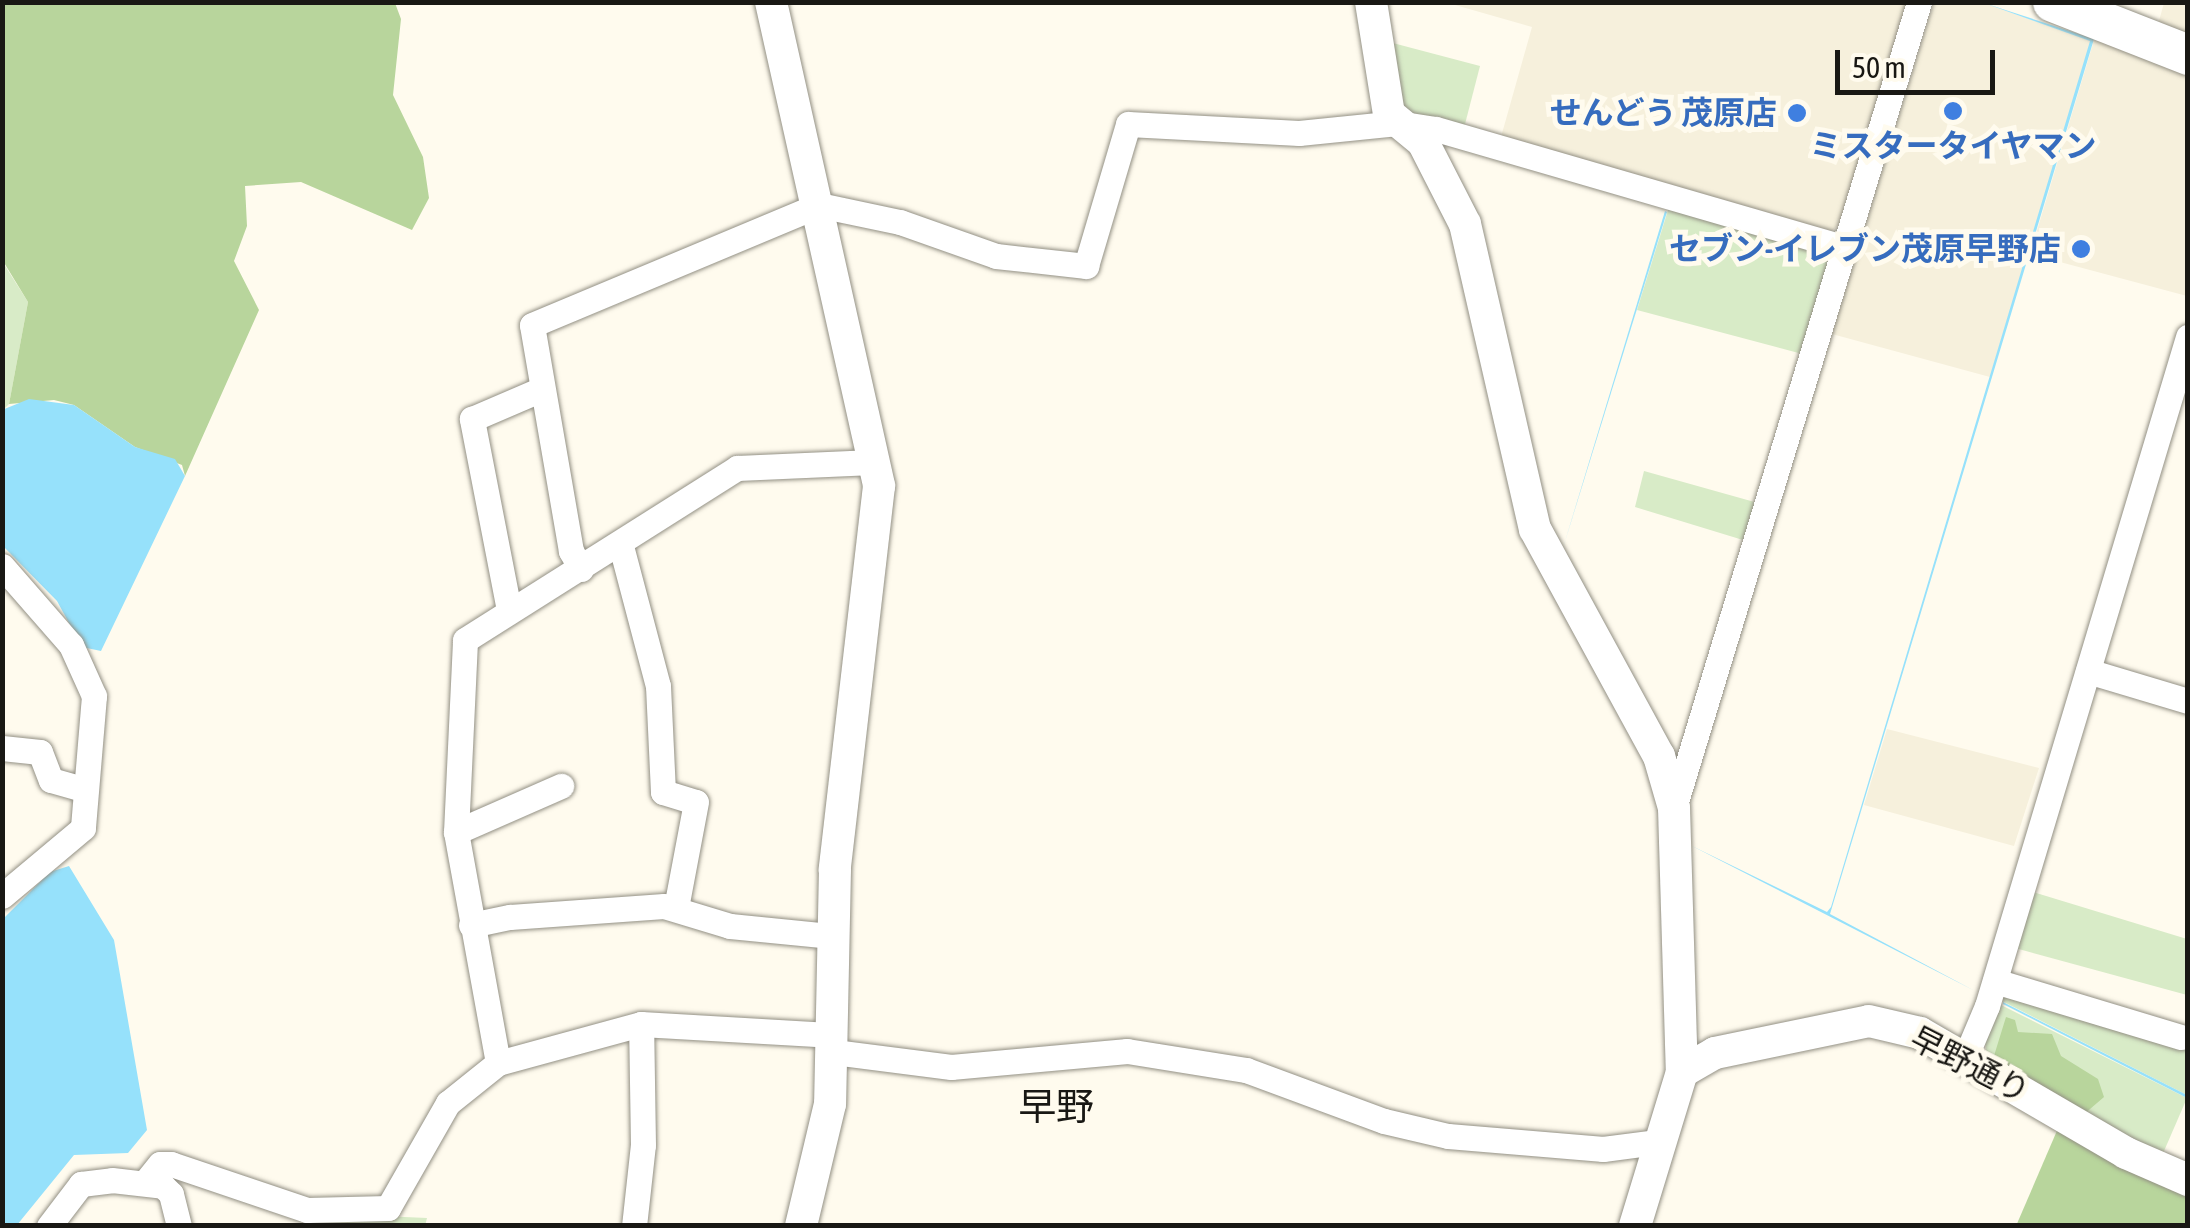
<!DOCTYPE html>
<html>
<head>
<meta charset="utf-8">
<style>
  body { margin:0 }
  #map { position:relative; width:2190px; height:1228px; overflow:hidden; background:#fffbee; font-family:"Asap Condensed","Noto Sans JP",sans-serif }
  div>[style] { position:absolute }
  .built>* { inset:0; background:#f6f0dc }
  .green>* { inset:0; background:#d8ebc7 }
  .forest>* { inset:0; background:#b8d59c }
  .water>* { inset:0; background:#96e1fb }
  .roads { filter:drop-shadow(0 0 2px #939084) drop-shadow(0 0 2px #939084) }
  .minor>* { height:25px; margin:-12.5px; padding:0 12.5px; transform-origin:12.5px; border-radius:12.5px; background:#fff }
  .tertiary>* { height:32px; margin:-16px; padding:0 16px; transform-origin:16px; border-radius:16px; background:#fff }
  .primary>* { height:40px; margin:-20px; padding:0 20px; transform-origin:20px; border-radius:20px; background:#fff }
  .dots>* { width:28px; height:28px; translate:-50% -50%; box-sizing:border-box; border:5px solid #fffbee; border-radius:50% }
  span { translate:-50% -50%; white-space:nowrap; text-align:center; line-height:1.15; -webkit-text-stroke:10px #fffbee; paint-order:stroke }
  .shop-label { font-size:32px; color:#366cbe; font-weight:700 }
  .right { translate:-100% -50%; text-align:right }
  .street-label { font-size:32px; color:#191814 }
  .quarter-label { font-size:38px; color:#191814 }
  .frame { position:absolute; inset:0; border:5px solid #191814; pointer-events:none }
  .scale { position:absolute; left:1835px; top:50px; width:160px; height:45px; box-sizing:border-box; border:5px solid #191814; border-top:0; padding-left:12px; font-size:30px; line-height:35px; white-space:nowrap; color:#191814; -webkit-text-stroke:8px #fffbee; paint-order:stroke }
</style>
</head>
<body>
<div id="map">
  <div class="built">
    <i style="clip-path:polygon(1448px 3px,1907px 3px,1843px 221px,1828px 234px,1501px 137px,1532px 27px)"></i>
    <i style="clip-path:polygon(1934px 3px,1984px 3px,2091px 41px,1990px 377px,1832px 334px)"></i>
    <i style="clip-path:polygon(2164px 3px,2187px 3px,2187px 41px,2157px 28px)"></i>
    <i style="clip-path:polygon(2095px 37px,2187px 75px,2187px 296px,2030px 254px)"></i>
    <i style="clip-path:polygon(1887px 729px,2039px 768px,2014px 846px,1864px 805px)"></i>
  </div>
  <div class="green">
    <i style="clip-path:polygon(1389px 42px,1480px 66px,1464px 128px,1407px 112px,1398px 102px)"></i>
    <i style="clip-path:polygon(1669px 207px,1834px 255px,1806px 355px,1637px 310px)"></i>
    <i style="clip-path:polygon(2px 261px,28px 302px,9px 404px,3px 410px)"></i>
    <i style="clip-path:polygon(1644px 471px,1758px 503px,1743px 540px,1635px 507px)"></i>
    <i style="clip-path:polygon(2033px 892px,2187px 939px,2187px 995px,2015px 948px)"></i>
    <i style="clip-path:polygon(2002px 990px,2187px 1045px,2187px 1095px,2000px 1000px)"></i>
    <i style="clip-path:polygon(1999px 1004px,2187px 1098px,2161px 1158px,1987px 1060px,1985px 1040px)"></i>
    <i style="clip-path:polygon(382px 1216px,427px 1218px,425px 1226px,313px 1226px,312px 1220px)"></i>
  </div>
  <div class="forest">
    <i style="clip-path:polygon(3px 3px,395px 3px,401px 19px,393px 95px,423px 157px,429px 198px,412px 230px,301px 182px,245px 186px,247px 226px,234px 261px,259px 310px,185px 476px,182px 465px,135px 447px,74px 405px,54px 400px,9px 404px,28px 302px,3px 261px)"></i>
    <i style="clip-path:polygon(2006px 1017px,2015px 1020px,2018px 1032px,2052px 1034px,2061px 1056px,2098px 1079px,2104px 1097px,2083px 1115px,1993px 1059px)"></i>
    <i style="clip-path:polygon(2059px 1126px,2187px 1193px,2187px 1225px,2016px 1226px)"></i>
  </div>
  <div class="water">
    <i style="clip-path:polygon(1984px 3px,2094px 39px,1830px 914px,1975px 991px,1690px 845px,1827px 912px,1831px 907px,2090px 41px)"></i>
    <i style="clip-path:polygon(1665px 211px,1667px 212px,1563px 548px)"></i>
    <i style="clip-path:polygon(29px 399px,74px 405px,135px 447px,175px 459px,185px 476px,101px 651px,82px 647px,57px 601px,3px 546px,2px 410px)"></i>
    <i style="clip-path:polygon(69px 866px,114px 940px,147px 1130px,128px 1153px,74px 1155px,17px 1225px,3px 1225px,3px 919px,50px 872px)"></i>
    <i style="clip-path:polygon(2003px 1002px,2187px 1095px,2187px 1098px,2003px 1004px)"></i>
  </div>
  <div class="roads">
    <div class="minor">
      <i style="left:621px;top:546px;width:145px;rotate:75.2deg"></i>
      <i style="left:658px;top:686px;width:106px;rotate:87.3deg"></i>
      <i style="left:663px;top:792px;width:34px;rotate:17deg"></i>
      <i style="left:696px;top:802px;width:108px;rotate:100.7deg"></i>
      <i style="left:2px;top:566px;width:105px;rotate:48.9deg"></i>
      <i style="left:71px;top:645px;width:56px;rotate:65.7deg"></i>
      <i style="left:94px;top:696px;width:132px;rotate:94.8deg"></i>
      <i style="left:83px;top:828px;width:106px;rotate:140deg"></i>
      <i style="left:581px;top:569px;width:21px;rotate:-119deg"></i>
      <i style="left:571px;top:551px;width:229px;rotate:-99.8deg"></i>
      <i style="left:532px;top:325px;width:311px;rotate:-22.7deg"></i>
      <i style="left:819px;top:205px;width:83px;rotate:11.9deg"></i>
      <i style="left:900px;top:222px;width:102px;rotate:19.5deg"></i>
      <i style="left:996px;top:256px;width:91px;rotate:6.3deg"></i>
      <i style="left:1086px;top:266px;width:148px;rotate:-73.5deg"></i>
      <i style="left:1128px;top:124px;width:171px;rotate:3deg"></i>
      <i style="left:1299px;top:133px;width:99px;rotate:-5.8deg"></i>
      <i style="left:1397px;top:123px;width:39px;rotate:9deg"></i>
      <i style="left:1436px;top:129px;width:426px;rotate:16.2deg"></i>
      <i style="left:509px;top:610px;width:195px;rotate:-101deg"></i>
      <i style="left:472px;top:419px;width:76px;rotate:-23.2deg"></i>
      <i style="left:2088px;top:671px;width:104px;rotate:16.7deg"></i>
      <i style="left:2px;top:748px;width:38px;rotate:6deg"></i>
      <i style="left:40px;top:752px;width:30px;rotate:69deg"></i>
      <i style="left:51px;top:780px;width:33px;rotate:16deg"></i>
      <i style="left:1674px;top:808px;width:842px;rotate:-73.09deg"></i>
      <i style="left:456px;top:832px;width:115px;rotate:-23.7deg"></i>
      <i style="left:471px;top:925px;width:40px;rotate:-12deg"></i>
      <i style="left:510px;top:917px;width:154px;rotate:-4.1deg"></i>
      <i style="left:664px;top:906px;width:69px;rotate:16.9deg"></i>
      <i style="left:730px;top:926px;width:100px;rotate:5.7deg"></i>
      <i style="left:1995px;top:981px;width:194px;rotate:16.8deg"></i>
      <i style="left:834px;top:1052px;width:118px;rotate:7.3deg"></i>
      <i style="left:951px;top:1067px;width:177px;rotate:-5.2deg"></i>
      <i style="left:1127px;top:1051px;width:121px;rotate:9.1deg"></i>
      <i style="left:1246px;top:1070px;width:147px;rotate:20.3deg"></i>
      <i style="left:1384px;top:1121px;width:66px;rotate:13.2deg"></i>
      <i style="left:1448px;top:1136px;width:156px;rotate:4.8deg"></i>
      <i style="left:1603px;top:1149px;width:53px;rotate:-7.5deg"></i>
      <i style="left:1965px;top:1058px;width:56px;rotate:-67.1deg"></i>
      <i style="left:1987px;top:1006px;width:699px;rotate:-73.28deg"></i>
      <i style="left:498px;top:1063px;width:235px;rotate:-100.3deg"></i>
      <i style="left:456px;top:832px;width:192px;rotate:-87.3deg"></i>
      <i style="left:465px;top:640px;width:322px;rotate:-32.3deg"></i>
      <i style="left:737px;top:468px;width:136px;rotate:-2.5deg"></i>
      <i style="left:146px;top:1181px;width:22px;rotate:-51deg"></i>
      <i style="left:160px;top:1164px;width:11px"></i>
      <i style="left:171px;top:1164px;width:144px;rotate:18.7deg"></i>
      <i style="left:307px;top:1210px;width:81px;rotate:-1.4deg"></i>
      <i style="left:388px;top:1208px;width:121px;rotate:-60.3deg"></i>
      <i style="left:448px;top:1103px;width:64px;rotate:-38.7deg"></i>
      <i style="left:498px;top:1063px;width:148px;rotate:-15.3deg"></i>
      <i style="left:641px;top:1024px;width:193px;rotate:3.3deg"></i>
      <i style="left:49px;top:1226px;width:53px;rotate:-52.7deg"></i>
      <i style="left:81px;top:1184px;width:31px;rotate:-7deg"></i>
      <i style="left:112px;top:1180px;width:51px;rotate:6.7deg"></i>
      <i style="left:163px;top:1186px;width:11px;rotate:45deg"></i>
      <i style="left:171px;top:1194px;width:33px;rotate:76deg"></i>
      <i style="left:634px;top:1226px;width:81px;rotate:-83.7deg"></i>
      <i style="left:643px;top:1145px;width:121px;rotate:-90.9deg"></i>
    </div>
    <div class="tertiary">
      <i style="left:771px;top:2px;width:496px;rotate:77.4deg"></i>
      <i style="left:879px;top:486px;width:386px;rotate:96.6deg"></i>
      <i style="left:835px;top:869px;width:235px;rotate:91.2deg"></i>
      <i style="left:830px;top:1104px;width:125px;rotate:103.4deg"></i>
      <i style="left:1371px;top:2px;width:113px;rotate:80.9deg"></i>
      <i style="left:1389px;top:114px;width:44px;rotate:39.5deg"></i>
      <i style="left:1423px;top:142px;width:92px;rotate:62.9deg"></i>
      <i style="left:1465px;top:224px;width:313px;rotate:77.1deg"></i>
      <i style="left:1535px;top:529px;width:259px;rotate:61.4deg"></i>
      <i style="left:1659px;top:756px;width:54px;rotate:73.9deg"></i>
      <i style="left:1674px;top:808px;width:264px;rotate:88.3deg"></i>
      <i style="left:1682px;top:1072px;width:161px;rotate:107deg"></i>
      <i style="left:1682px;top:1072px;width:38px;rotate:-30deg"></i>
      <i style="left:1715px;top:1053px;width:157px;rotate:-11.7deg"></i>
      <i style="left:1869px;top:1021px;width:52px;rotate:13.2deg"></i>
      <i style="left:1920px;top:1033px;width:238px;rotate:30.2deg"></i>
      <i style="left:2126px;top:1153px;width:68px;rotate:23.5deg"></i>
    </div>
    <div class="primary">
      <i style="left:2053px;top:2px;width:145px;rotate:21.4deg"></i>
    </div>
  </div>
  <div class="dots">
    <i style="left:1953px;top:111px;background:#3f7fe0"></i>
    <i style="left:1797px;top:113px;background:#3f7fe0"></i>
    <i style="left:2081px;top:249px;background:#3f7fe0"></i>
  </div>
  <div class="shop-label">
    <span class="right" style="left:1777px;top:113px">せんどう 茂原店</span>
    <span style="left:1953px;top:146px">ミスタータイヤマン</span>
    <span class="right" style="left:2061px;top:249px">セブン-イレブン茂原早野店</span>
  </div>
  <div class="street-label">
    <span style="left:1970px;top:1065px;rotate:27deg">早野通り</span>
  </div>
  <div class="quarter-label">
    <span style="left:1056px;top:1107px">早野</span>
  </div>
  <div class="frame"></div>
  <div class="scale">50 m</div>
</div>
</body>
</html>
